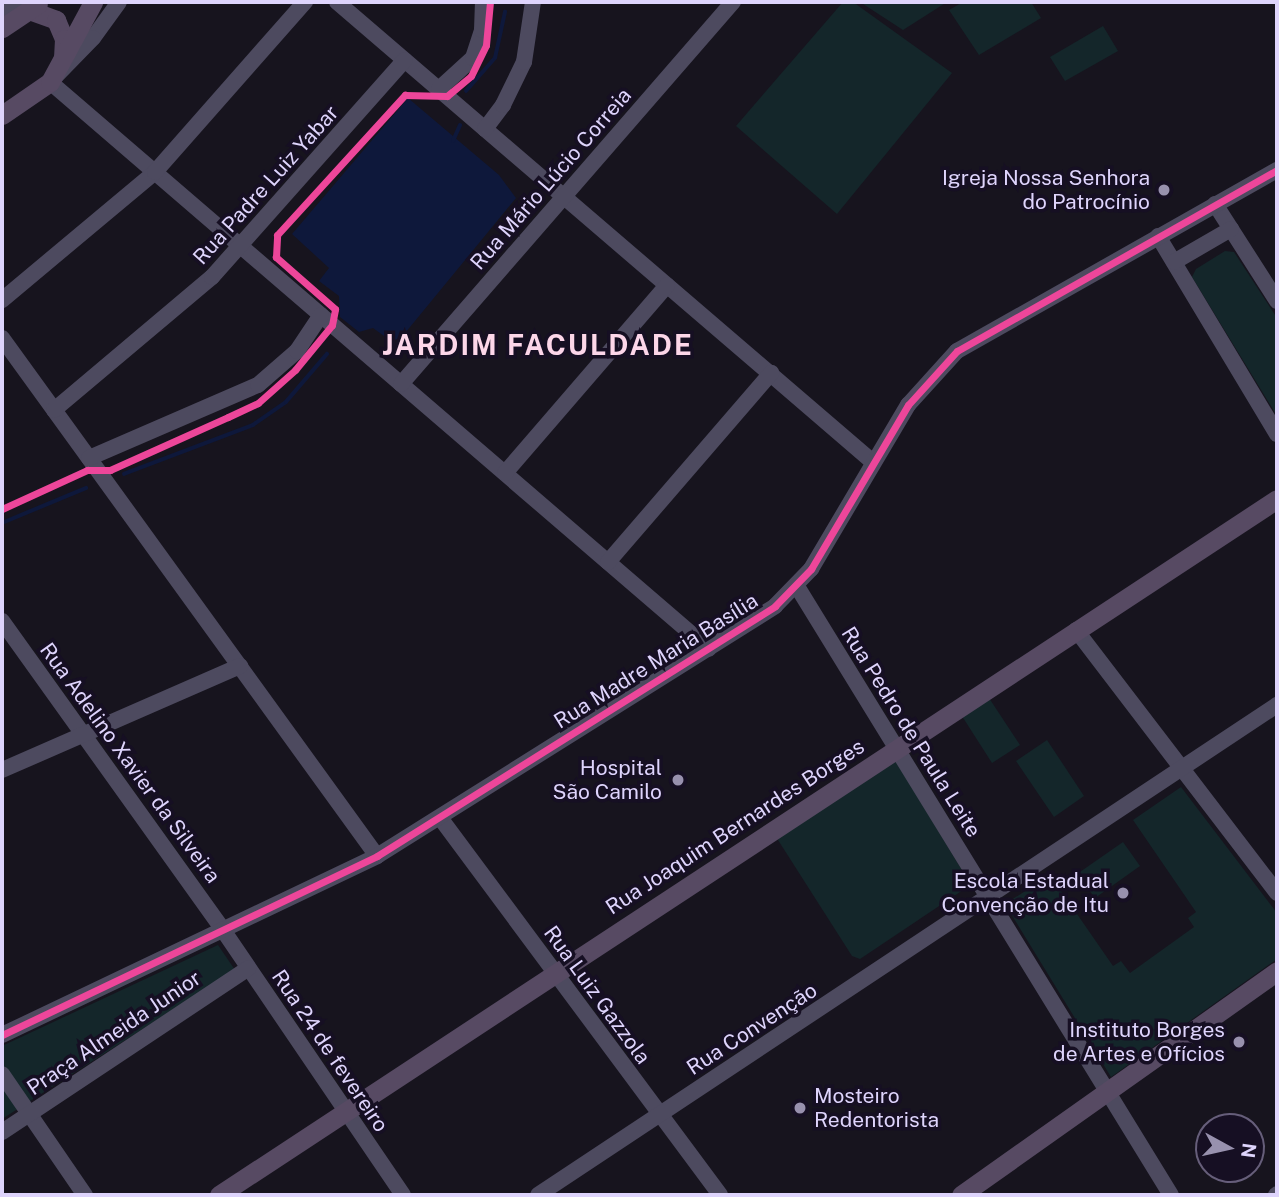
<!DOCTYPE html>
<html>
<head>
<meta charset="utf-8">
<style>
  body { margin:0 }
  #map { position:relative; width:1279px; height:1197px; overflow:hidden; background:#17141e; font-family:"Public Sans",sans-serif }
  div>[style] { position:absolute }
  .green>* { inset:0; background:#14262a }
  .water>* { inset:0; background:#0e183b }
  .stream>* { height:3.5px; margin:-1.75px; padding:0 1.75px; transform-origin:1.75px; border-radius:1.75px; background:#0e183b }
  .minor>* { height:16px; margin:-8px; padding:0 8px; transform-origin:8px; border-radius:8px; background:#4d4a5f }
  .major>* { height:19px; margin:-9.5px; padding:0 9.5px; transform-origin:9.5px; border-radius:9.5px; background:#574a63 }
  .cycleway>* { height:7px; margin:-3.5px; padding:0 3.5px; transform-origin:3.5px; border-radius:3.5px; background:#ed469a }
  .dots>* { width:19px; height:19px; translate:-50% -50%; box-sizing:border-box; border:4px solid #160f23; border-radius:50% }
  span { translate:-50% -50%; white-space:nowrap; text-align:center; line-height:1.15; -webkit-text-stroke:7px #160f23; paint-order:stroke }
  .poi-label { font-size:21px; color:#ded4fc }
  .right { translate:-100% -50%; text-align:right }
  .left { translate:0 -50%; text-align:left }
  .street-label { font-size:21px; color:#ded4fc }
  .district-label { font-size:28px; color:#fcd6e9; font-weight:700; letter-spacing:2px }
  .frame { position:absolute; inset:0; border:4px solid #ded4fc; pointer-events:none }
  .north { position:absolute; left:1195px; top:1113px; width:70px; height:70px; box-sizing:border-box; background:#160f23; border:2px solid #665e7a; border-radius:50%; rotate:98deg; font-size:19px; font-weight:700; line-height:28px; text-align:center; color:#ded4fc }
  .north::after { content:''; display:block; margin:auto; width:24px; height:32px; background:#9891ae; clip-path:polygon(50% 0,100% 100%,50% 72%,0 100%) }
</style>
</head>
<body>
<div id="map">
  <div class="green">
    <i style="clip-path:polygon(843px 2px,853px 2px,952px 73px,837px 214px,736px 126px)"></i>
    <i style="clip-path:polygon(860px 2px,947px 2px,903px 30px)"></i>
    <i style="clip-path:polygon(963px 2px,1031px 2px,1041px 18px,979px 55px,949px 10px)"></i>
    <i style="clip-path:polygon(1103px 26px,1118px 51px,1065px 81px,1050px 57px)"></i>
    <i style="clip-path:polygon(1225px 251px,1234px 252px,1277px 318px,1277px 416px,1192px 277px,1196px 269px)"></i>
    <i style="clip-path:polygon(987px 695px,1020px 745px,992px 763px,960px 713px)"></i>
    <i style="clip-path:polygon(1047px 740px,1084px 796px,1054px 817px,1016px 761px)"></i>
    <i style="clip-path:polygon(890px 760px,896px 761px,968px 880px,966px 888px,860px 959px,852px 956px,778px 840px,780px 832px)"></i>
    <i style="clip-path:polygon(1181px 787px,1277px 913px,1277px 959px,1111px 1077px,1005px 904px,1050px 875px,1113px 966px,1121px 961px,1130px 973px,1194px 927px,1188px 918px,1196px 912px,1133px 820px)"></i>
    <i style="clip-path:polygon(1123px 842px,1140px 866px,1095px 898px,1077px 874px)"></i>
    <i style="clip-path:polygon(218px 945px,235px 970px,2px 1119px,2px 1046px)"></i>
  </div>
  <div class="water">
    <i style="clip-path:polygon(408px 98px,499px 175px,516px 198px,401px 338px,391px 341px,373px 328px,359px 332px,340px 317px,339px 296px,319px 281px,329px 268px,292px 234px)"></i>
  </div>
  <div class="stream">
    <i style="left:466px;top:91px;width:44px;rotate:-48.7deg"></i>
    <i style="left:495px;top:58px;width:47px;rotate:-77.7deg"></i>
    <i style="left:453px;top:141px;width:17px;rotate:-66deg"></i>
    <i style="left:124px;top:474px;width:138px;rotate:-20.8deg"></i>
    <i style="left:253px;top:425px;width:40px;rotate:-34.9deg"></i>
    <i style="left:286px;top:402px;width:63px;rotate:-49.5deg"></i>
    <i style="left:2px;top:523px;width:91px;rotate:-22.6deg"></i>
  </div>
  <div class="minor">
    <i style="left:119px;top:2px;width:44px;rotate:125.8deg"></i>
    <i style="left:93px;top:38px;width:62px;rotate:134.3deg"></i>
    <i style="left:50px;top:82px;width:869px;rotate:40.71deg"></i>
    <i style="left:337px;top:2px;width:706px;rotate:40.64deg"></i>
    <i style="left:2px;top:16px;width:21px;rotate:-41deg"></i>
    <i style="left:439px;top:89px;width:46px;rotate:-42.4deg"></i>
    <i style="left:473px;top:58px;width:29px;rotate:-72deg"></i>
    <i style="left:482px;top:30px;width:28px;rotate:-88deg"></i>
    <i style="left:485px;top:129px;width:30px;rotate:-53deg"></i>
    <i style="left:503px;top:105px;width:48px;rotate:-64deg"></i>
    <i style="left:524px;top:62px;width:61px;rotate:-81.5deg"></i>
    <i style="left:1215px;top:204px;width:115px;rotate:57.4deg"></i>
    <i style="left:1158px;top:236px;width:231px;rotate:59deg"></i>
    <i style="left:1174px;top:262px;width:66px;rotate:-30.1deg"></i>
    <i style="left:2px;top:300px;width:199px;rotate:-39.9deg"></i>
    <i style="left:155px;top:172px;width:227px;rotate:-48.6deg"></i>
    <i style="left:2px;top:338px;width:639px;rotate:54.1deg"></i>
    <i style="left:401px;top:384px;width:506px;rotate:-49.01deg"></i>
    <i style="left:54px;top:410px;width:207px;rotate:-40.1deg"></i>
    <i style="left:212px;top:277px;width:290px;rotate:-48.4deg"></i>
    <i style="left:89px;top:458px;width:184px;rotate:-23.4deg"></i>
    <i style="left:258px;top:385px;width:52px;rotate:-41.1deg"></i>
    <i style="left:297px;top:351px;width:43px;rotate:-56.3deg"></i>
    <i style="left:505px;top:473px;width:248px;rotate:-49.2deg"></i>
    <i style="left:608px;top:562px;width:250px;rotate:-49.2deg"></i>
    <i style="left:798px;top:588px;width:712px;rotate:58.43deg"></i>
    <i style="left:2px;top:621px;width:380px;rotate:54.4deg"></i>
    <i style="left:223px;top:930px;width:320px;rotate:55.8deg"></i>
    <i style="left:1076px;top:630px;width:331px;rotate:52.6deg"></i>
    <i style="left:2px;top:770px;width:260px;rotate:-23.6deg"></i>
    <i style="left:441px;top:819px;width:468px;rotate:53.4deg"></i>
    <i style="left:2px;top:1035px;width:416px;rotate:-25.5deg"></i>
    <i style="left:377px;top:856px;width:470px;rotate:-32.1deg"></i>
    <i style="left:775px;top:606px;width:52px;rotate:-45.8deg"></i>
    <i style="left:811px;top:569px;width:191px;rotate:-59.4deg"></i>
    <i style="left:908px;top:405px;width:73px;rotate:-47.8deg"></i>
    <i style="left:957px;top:351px;width:368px;rotate:-29.5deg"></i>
    <i style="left:2px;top:1074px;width:147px;rotate:55.6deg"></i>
    <i style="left:2px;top:1132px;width:296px;rotate:-33.6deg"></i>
    <i style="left:538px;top:1195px;width:887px;rotate:-33.55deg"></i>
    <i style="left:1276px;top:1195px;width:1px;rotate:-45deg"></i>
  </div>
  <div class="major">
    <i style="left:29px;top:10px;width:29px;rotate:20deg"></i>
    <i style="left:56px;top:20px;width:21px;rotate:67deg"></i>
    <i style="left:64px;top:39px;width:18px;rotate:93deg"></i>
    <i style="left:2px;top:28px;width:43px;rotate:-33.7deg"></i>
    <i style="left:2px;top:115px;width:58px;rotate:-34.5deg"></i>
    <i style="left:50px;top:82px;width:91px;rotate:-61.7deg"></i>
    <i style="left:219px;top:1195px;width:1266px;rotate:-33.34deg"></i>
    <i style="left:961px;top:1195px;width:387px;rotate:-35.3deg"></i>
  </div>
  <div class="cycleway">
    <i style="left:2px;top:509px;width:94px;rotate:-24.6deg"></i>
    <i style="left:87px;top:470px;width:23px"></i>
    <i style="left:110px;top:470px;width:129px;rotate:-24.2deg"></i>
    <i style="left:228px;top:417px;width:33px;rotate:-25deg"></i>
    <i style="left:258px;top:403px;width:50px;rotate:-41.7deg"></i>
    <i style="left:295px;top:370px;width:58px;rotate:-50.6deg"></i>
    <i style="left:332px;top:325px;width:16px;rotate:-79deg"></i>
    <i style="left:335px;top:309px;width:79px;rotate:-138.6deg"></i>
    <i style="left:276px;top:257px;width:22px;rotate:-87deg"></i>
    <i style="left:277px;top:235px;width:190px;rotate:-47.6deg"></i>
    <i style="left:405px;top:95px;width:42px;rotate:1.4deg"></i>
    <i style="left:447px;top:96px;width:31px;rotate:-40deg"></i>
    <i style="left:471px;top:76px;width:34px;rotate:-64deg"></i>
    <i style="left:486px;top:45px;width:43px;rotate:-84.7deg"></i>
    <i style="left:2px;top:1035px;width:416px;rotate:-25.5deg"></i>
    <i style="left:377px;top:856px;width:470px;rotate:-32.1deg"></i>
    <i style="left:775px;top:606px;width:52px;rotate:-45.8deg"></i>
    <i style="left:811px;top:569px;width:191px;rotate:-59.4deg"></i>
    <i style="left:908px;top:405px;width:73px;rotate:-47.8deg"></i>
    <i style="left:957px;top:351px;width:368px;rotate:-29.5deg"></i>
  </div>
  <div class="dots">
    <i style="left:1164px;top:190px;background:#9891ae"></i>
    <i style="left:678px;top:780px;background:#9891ae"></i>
    <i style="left:1123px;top:893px;background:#9891ae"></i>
    <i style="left:1239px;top:1042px;background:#9891ae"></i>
    <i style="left:800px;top:1108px;background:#9891ae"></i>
  </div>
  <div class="poi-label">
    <span class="right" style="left:1150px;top:190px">Igreja Nossa Senhora<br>do Patrocínio</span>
    <span class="right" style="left:662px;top:780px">Hospital<br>São Camilo</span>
    <span class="right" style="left:1109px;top:893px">Escola Estadual<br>Convenção de Itu</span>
    <span class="right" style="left:1225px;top:1042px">Instituto Borges<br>de Artes e Ofícios</span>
    <span class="left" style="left:814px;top:1108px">Mosteiro<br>Redentorista</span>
  </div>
  <div class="street-label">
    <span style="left:551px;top:179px;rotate:-49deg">Rua Mário Lúcio Correia</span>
    <span style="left:266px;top:185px;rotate:-48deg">Rua Padre Luiz Yabar</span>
    <span style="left:656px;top:661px;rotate:-32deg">Rua Madre Maria Basília</span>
    <span style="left:911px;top:732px;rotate:58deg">Rua Pedro de Paula Leite</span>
    <span style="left:130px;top:763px;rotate:54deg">Rua Adelino Xavier da Silveira</span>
    <span style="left:735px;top:827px;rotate:-33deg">Rua Joaquim Bernardes Borges</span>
    <span style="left:597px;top:995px;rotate:54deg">Rua Luiz Gazzola</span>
    <span style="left:752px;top:1029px;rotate:-33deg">Rua Convenção</span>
    <span style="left:114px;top:1033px;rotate:-34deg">Praça Almeida Junior</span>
    <span style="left:330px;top:1051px;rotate:56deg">Rua 24 de fevereiro</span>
  </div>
  <div class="district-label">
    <span style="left:538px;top:345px">JARDIM FACULDADE</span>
  </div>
  <div class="frame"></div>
  <div class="north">N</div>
</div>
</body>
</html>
